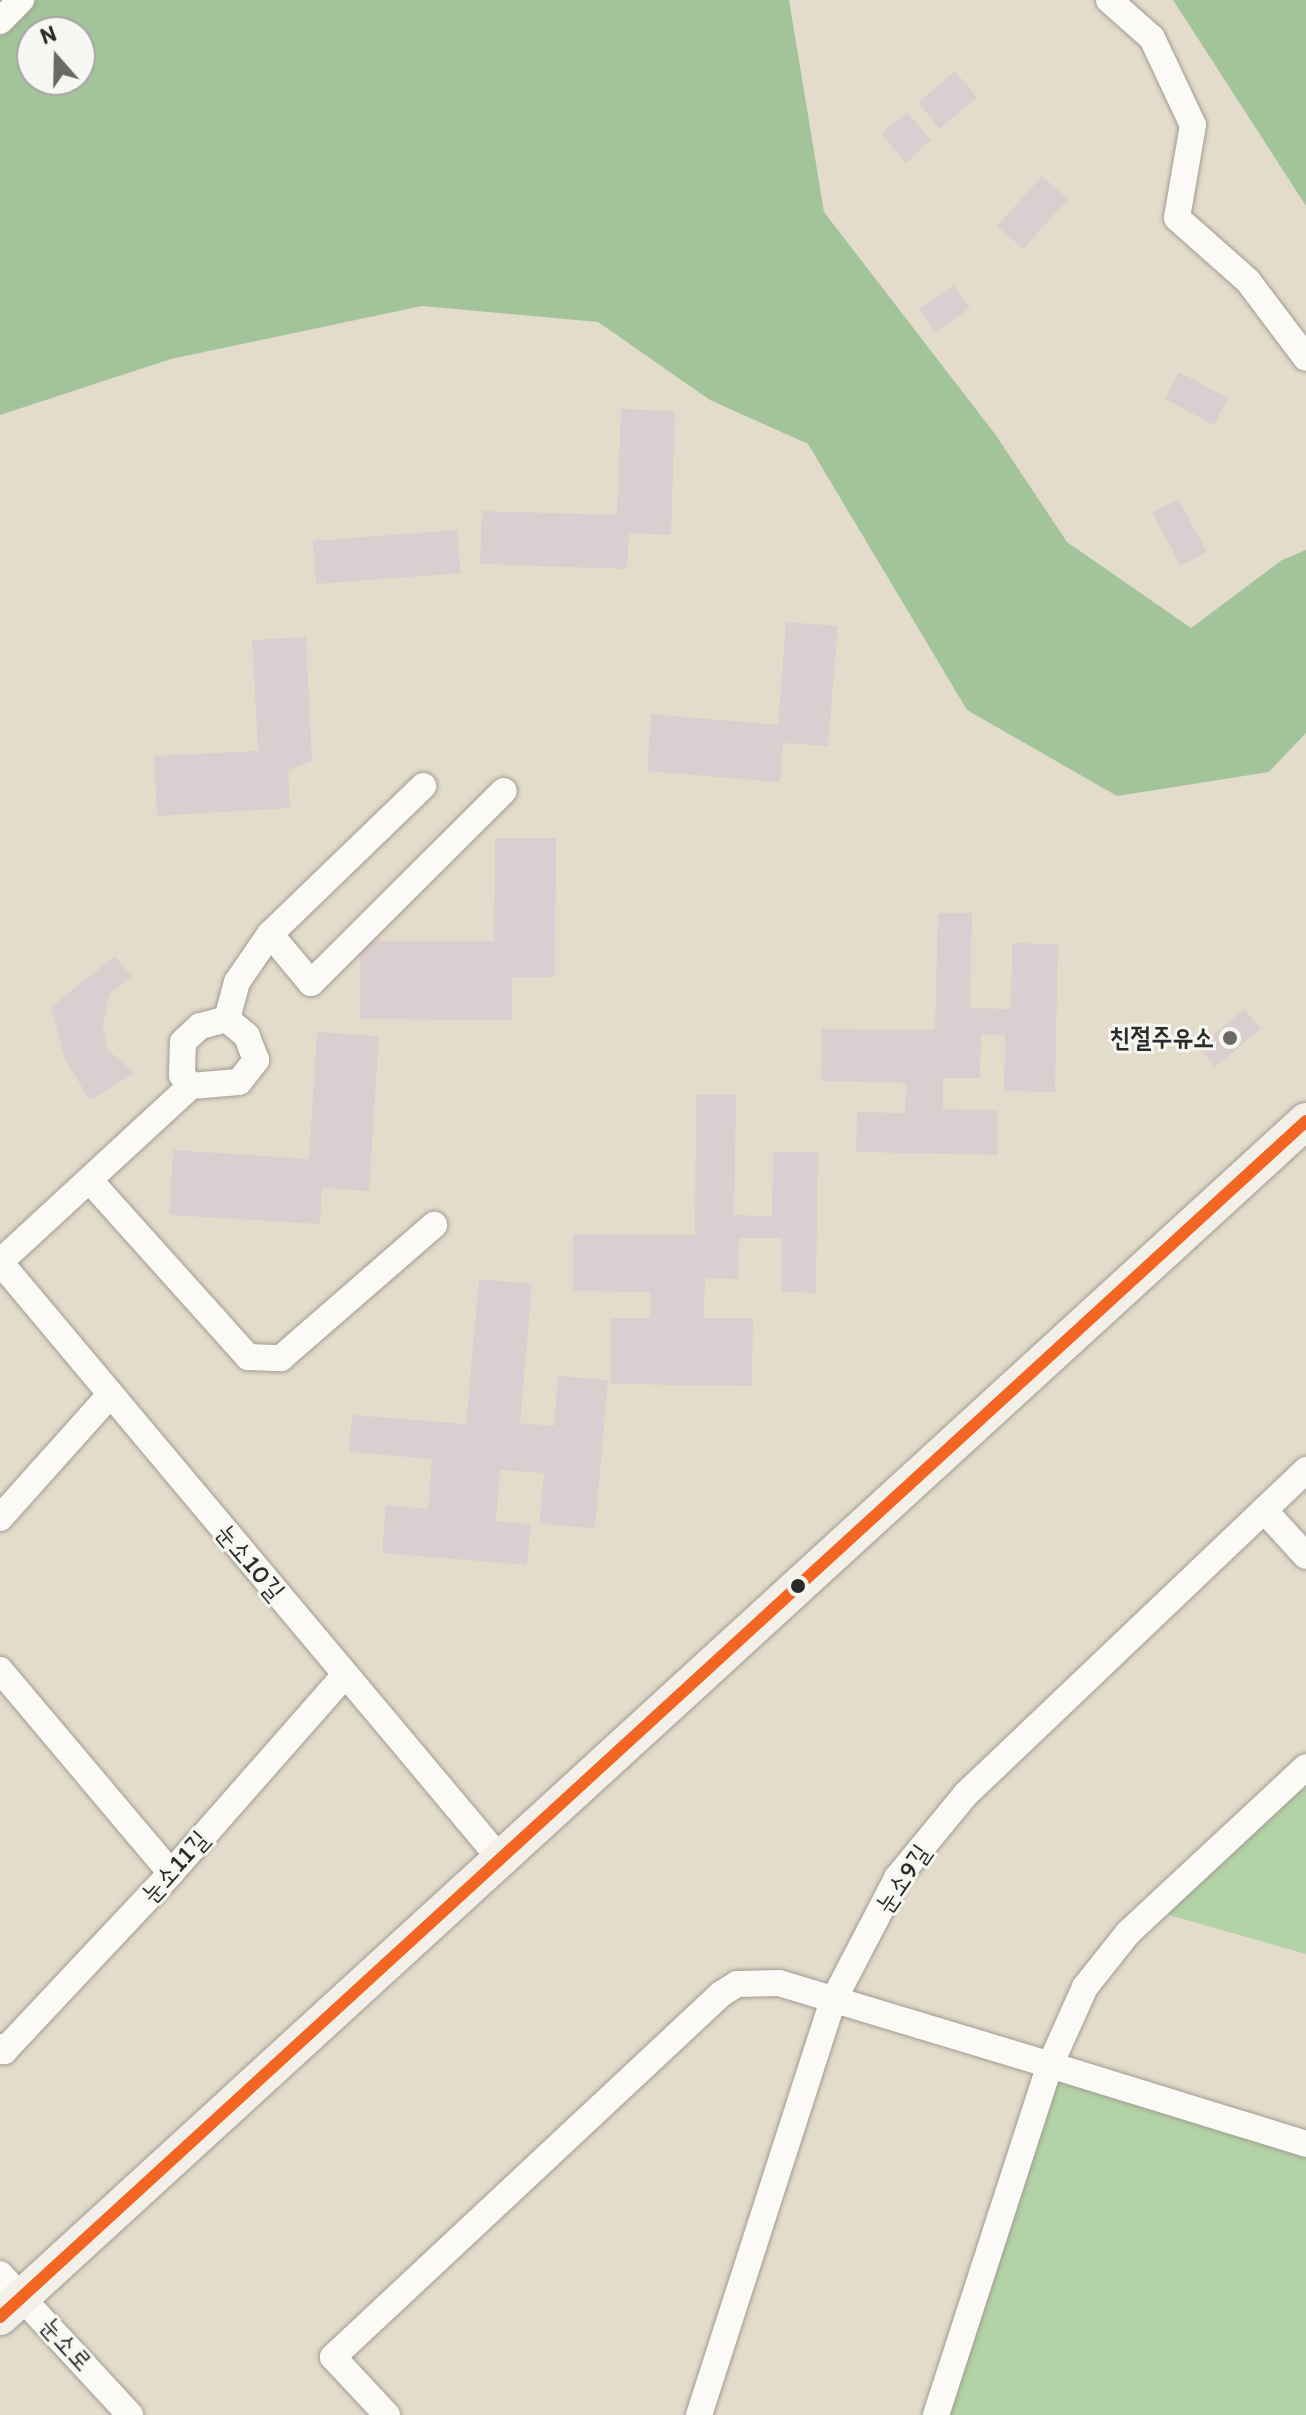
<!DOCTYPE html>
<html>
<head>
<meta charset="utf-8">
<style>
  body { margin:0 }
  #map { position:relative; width:1306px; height:2415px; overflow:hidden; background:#e4dcca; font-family:Itim,"Poor Story",sans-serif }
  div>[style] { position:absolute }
  .green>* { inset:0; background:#b2d3a5 }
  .forest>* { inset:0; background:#a3c49a }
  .building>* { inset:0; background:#dbced0 }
  .roads { filter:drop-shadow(0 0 2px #a19c92) drop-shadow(0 0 2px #a19c92) }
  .street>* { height:26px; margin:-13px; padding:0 13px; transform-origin:13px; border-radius:13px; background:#fbfaf7 }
  .secondary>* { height:36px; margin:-18px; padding:0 18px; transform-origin:18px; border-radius:18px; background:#f3f0e9 }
  .bus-1>* { height:12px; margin:-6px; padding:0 6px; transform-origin:6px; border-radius:6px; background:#f26522 }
  .dots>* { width:22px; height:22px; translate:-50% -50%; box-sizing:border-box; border:4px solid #f6f6f2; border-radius:50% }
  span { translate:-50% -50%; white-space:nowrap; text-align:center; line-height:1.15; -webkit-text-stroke:6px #f6f6f2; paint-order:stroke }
  .poi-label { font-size:26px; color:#2b2b2b; font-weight:700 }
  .right { translate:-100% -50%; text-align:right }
  .street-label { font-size:26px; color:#2b2b2b }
  .north { position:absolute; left:16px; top:16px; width:80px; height:80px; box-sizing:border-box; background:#f6f6f2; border:2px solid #a5a5a2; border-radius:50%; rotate:340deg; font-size:22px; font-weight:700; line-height:32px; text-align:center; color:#2b2b2b }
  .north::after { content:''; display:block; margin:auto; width:28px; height:36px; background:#6c6963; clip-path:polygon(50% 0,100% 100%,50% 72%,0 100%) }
</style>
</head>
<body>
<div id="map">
  <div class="green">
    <i style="clip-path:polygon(1306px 1767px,1306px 1954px,1151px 1910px)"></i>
    <i style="clip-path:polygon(1050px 2065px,1306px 2144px,1306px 2415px,936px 2415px)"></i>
  </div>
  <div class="forest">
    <i style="clip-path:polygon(evenodd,0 0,789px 0,824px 212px,995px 434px,1067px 542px,1191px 628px,1282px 560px,1306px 550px,1306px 733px,1269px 772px,1117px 796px,967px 710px,808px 444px,710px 400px,598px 322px,422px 306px,171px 359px,0 415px,0 0,32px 32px,80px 32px,80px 80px,32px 80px,32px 32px)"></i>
    <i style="clip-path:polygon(1173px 0,1306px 0,1306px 206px)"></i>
  </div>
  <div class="building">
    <i style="clip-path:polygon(955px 71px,977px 97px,940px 129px,918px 103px)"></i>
    <i style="clip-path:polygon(907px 112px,931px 140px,906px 163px,881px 134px)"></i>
    <i style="clip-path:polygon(1042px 176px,1068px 199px,1023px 249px,997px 226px)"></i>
    <i style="clip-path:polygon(954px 285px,970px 308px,935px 332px,919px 309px)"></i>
    <i style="clip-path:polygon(1179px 372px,1228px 398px,1214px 425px,1165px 399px)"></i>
    <i style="clip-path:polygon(621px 409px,675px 411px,671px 535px,629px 533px,627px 569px,480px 564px,482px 511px,617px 515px)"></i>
    <i style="clip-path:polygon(1178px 499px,1207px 552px,1181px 566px,1152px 513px)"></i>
    <i style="clip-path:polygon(457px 530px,461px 573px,316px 584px,313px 541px)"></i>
    <i style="clip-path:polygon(786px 622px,838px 626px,828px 746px,783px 743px,780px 782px,647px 771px,651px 714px,778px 725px)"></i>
    <i style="clip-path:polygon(306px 637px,312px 761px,288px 770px,290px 808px,157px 816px,154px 756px,258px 751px,252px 640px)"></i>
    <i style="clip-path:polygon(495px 838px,556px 838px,555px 977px,512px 977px,512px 1020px,360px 1019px,360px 941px,494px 941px)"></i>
    <i style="clip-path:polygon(938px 913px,972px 913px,970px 1008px,1011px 1009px,1012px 943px,1058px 944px,1055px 1092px,1004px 1091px,1005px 1035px,981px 1035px,980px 1078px,943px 1078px,943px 1109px,998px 1110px,998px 1155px,856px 1152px,857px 1112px,905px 1113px,906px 1083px,821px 1081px,822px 1029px,935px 1030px)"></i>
    <i style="clip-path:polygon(115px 956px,132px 977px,109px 994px,103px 1028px,108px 1050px,135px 1073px,90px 1100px,65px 1060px,51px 1007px)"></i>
    <i style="clip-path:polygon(1244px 1009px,1261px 1029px,1215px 1067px,1198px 1047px)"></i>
    <i style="clip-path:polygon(317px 1032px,379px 1036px,369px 1191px,322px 1188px,320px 1224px,169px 1215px,173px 1150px,309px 1159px)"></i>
    <i style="clip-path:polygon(696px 1095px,736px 1095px,734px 1215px,772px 1216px,773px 1152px,818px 1152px,816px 1293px,782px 1292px,782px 1238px,739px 1238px,738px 1279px,705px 1278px,704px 1318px,753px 1318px,752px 1386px,610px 1384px,610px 1318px,650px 1318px,650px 1292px,573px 1291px,573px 1234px,695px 1235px)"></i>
    <i style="clip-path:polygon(479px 1279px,532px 1284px,520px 1423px,554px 1426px,558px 1376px,608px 1380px,595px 1528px,539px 1524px,544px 1473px,500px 1470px,496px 1521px,531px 1524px,527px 1565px,382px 1553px,386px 1505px,428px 1509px,432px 1459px,349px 1452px,352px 1415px,466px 1424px)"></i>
  </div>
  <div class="roads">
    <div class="street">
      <i style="left:1109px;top:0;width:57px;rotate:41.5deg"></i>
      <i style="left:1152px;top:38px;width:96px;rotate:64.8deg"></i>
      <i style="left:1193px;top:125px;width:94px;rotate:99.8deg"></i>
      <i style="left:1177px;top:218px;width:95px;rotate:41.6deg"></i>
      <i style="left:1248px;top:281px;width:96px;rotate:53deg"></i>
      <i style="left:0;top:21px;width:30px;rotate:-45deg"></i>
      <i style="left:270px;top:934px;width:64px;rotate:50.1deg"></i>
      <i style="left:311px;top:983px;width:272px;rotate:-44.9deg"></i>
      <i style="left:227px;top:1019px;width:38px;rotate:-75deg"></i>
      <i style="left:237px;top:982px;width:58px;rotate:-55.5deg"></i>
      <i style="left:270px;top:934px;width:213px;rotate:-44deg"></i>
      <i style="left:92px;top:1183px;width:234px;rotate:48.1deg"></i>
      <i style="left:248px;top:1357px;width:33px;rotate:2deg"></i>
      <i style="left:281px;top:1358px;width:203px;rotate:-41deg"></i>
      <i style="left:0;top:1262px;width:782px;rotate:50.03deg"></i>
      <i style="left:0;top:1262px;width:260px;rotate:-42.7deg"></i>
      <i style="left:191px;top:1086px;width:48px;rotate:-4.8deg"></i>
      <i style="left:239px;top:1082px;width:28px;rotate:-52deg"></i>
      <i style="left:256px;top:1060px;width:26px;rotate:-111deg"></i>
      <i style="left:247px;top:1036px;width:26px;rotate:-140deg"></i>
      <i style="left:227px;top:1019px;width:28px;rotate:165deg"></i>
      <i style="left:200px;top:1026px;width:23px;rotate:137deg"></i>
      <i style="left:183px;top:1042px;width:33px;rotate:92deg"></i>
      <i style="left:182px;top:1075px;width:14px;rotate:51deg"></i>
      <i style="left:1264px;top:1510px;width:62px;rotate:47.6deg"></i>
      <i style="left:0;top:1518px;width:165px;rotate:-48.2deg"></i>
      <i style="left:0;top:1670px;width:265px;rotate:49.9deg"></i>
      <i style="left:0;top:2047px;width:6px;rotate:45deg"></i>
      <i style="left:4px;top:2051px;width:244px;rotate:-46.8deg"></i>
      <i style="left:171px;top:1873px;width:264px;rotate:-48.7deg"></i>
      <i style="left:0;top:2274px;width:192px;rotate:47.3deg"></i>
      <i style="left:387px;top:2415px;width:79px;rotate:-133deg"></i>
      <i style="left:333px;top:2357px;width:531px;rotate:-43.09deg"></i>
      <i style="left:721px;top:1994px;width:19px;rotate:-32deg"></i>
      <i style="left:737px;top:1984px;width:42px;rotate:-1.4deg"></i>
      <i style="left:779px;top:1983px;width:283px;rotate:16.8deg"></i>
      <i style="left:1050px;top:2065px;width:85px;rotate:-65.8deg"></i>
      <i style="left:1085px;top:1987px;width:69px;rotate:-51.5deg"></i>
      <i style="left:1128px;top:1933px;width:243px;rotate:-43deg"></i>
      <i style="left:699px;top:2415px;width:433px;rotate:-72.1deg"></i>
      <i style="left:832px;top:2003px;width:141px;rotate:-62.5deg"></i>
      <i style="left:897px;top:1878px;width:109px;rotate:-50.6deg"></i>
      <i style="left:966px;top:1794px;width:470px;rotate:-43.6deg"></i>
      <i style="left:936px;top:2415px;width:368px;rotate:-72deg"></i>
      <i style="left:1050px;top:2065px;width:268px;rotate:17.1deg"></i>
    </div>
    <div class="secondary">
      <i style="left:0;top:2317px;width:1771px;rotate:-42.48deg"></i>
    </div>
  </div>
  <div class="bus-1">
    <i style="left:0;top:2317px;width:1771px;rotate:-42.48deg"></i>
  </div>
  <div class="dots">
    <i style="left:1230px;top:1038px;background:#6c6963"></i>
    <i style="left:798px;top:1586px;background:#2b2b2b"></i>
  </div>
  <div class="poi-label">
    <span class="right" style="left:1214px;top:1038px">친절주유소</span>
  </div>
  <div class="street-label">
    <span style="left:250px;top:1562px;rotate:50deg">눈소10길</span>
    <span style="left:175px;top:1867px;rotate:-48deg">눈소11길</span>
    <span style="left:903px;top:1879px;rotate:-56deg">눈소9길</span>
    <span style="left:66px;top:2344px;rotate:48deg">눈소로</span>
  </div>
  <div class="north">N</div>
</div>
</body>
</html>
